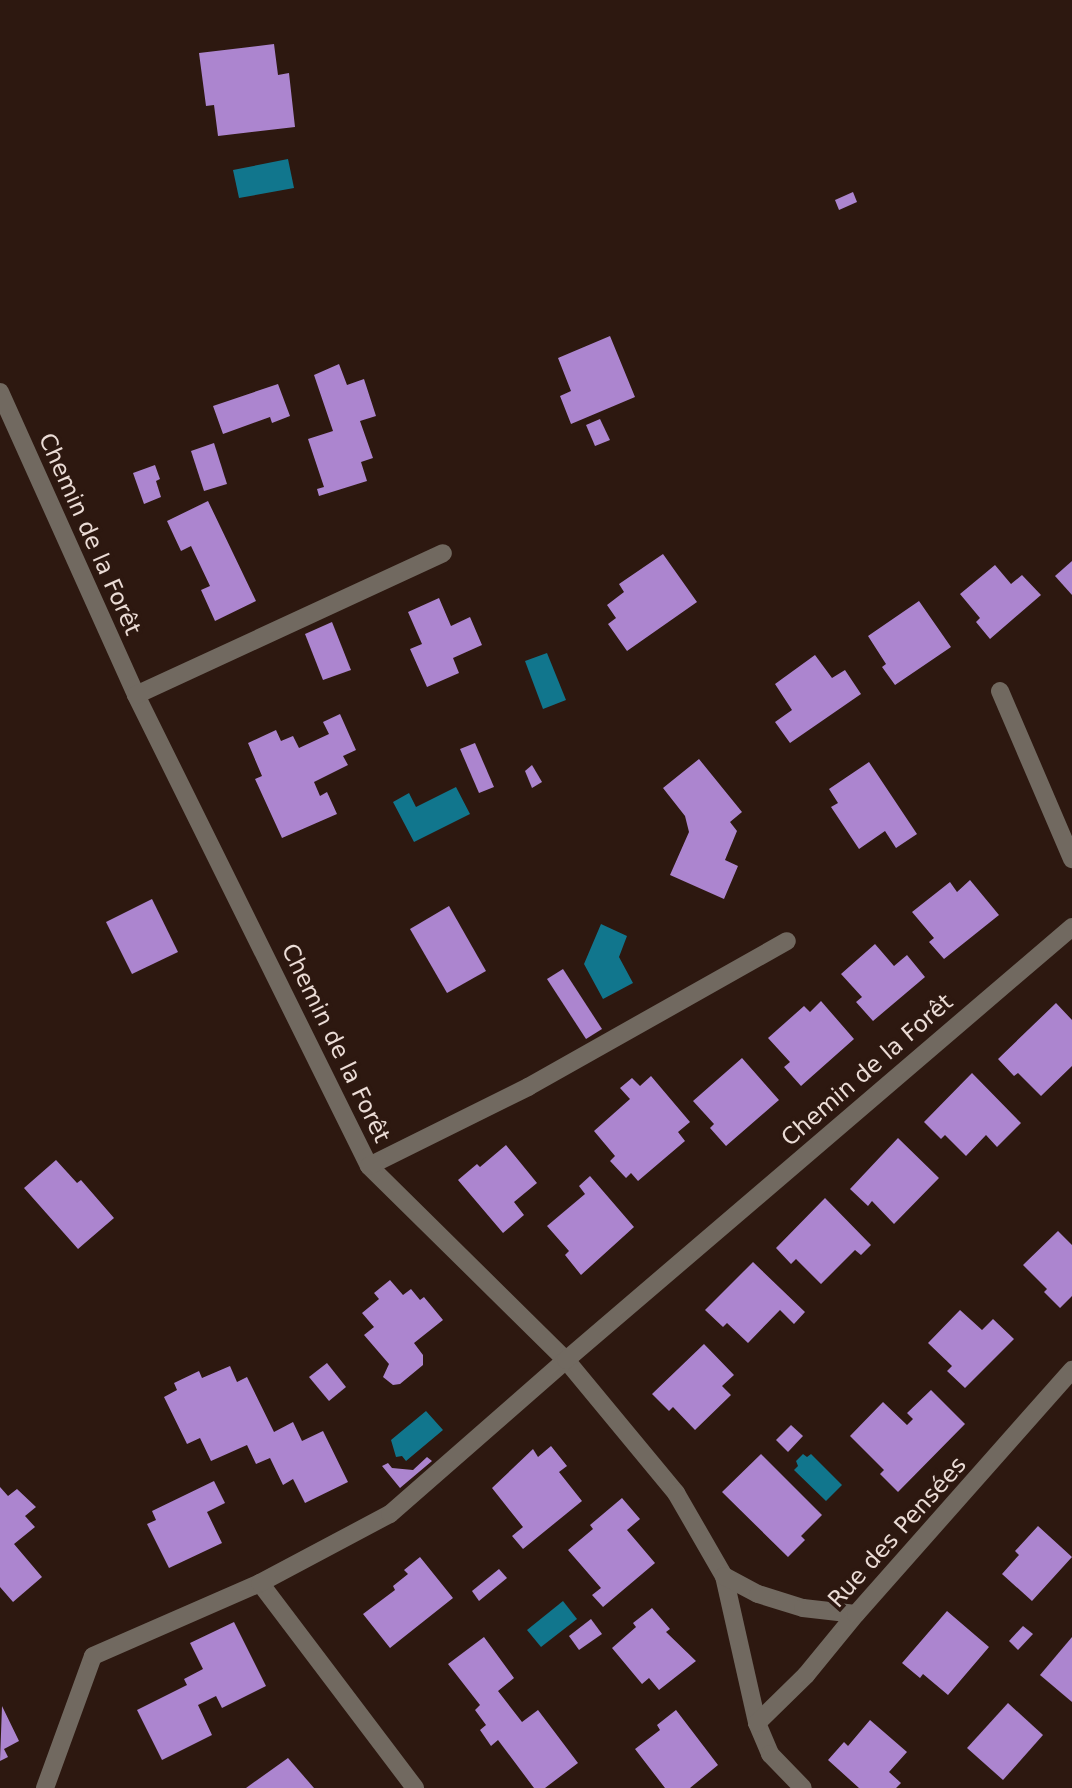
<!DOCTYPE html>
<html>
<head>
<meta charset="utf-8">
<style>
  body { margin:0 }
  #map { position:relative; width:1072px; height:1788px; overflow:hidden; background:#2d1810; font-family:"DejaVu Sans",sans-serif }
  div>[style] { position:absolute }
  .water>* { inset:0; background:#11768d }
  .building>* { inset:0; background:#ac85cf }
  .minor>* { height:18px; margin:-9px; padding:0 9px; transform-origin:9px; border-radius:9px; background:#716960 }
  span { translate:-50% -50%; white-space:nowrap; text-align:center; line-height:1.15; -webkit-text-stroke:7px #2d1810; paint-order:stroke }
  .street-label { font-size:23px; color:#ebdcd6 }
</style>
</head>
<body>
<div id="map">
  <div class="water">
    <i style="clip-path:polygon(288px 159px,294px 188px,239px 198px,233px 170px)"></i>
    <i style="clip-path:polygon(547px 653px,566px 700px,543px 709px,525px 661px)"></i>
    <i style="clip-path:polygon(456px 787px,470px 814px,414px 842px,393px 802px,409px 793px,416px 807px)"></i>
    <i style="clip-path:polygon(601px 924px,627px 936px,619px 957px,633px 983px,603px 999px,584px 964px)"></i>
    <i style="clip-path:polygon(426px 1411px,443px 1430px,406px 1461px,402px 1456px,396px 1457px,391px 1440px)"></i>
    <i style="clip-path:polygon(803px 1454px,807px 1457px,811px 1454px,842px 1485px,826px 1501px,794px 1470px,798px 1466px,796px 1461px)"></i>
    <i style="clip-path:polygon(563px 1601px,577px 1619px,541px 1647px,527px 1630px)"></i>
  </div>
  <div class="building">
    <i style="clip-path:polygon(274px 44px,278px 75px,289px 73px,295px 127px,218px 136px,214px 105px,206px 106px,199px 53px)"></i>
    <i style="clip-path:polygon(853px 192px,857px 202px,839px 210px,835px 200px)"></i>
    <i style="clip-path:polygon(610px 336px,635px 397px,571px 424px,560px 396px,571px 391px,558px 358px)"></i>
    <i style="clip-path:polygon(339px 364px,347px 385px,364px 379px,376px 416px,360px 421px,373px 458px,361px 462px,367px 481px,319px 496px,317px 489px,324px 487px,308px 439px,333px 431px,314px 375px)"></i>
    <i style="clip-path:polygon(278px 384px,290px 416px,272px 423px,270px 417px,223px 434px,213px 406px)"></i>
    <i style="clip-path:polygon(600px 419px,610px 440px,595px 446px,586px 425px)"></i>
    <i style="clip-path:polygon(214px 443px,227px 484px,204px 491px,191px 451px)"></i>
    <i style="clip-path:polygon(155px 465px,160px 479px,156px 481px,161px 497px,144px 504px,133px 473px)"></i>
    <i style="clip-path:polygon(208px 501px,256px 601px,215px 621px,201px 590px,210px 586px,191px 546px,181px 551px,167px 521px)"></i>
    <i style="clip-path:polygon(663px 554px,697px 602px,627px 651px,608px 624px,616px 618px,607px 605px,624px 592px,619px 584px)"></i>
    <i style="clip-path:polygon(1072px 561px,1072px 595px,1055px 576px)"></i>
    <i style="clip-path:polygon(995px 565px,1011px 584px,1022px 575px,1041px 595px,990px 639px,976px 622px,980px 618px,960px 594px)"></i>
    <i style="clip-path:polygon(439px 598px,451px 626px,470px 617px,482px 645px,453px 658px,459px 673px,427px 687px,410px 649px,422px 644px,408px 612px)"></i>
    <i style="clip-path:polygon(919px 601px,951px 647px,895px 685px,882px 667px,886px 664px,868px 636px)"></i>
    <i style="clip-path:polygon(332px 622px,351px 670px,323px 680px,305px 634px)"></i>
    <i style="clip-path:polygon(815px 655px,832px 678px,845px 670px,861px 694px,790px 743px,775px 722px,792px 710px,775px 684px)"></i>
    <i style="clip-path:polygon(340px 714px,356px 750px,343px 756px,348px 765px,314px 782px,320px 796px,327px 792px,337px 814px,282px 838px,255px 779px,262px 776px,248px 743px,276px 730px,281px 741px,293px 736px,299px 748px,329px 734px,323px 722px)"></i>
    <i style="clip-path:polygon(475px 743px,494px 787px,479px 793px,460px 749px)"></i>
    <i style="clip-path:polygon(699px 759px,742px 812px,730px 822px,737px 831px,725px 860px,738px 866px,724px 899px,670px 875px,689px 832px,685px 816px,663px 788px)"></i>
    <i style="clip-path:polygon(869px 762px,917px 834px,896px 848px,885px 831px,859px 849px,831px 807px,838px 803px,829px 789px)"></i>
    <i style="clip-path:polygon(532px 765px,542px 782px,532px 788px,525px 771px)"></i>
    <i style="clip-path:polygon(970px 880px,999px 915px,944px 959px,929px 942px,934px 938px,912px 912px,950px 882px,957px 892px)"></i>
    <i style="clip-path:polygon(152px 899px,178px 952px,132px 974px,106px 922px)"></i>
    <i style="clip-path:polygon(449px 906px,486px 971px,447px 993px,410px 929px)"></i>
    <i style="clip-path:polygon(875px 944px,894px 966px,907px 955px,925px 977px,873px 1021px,856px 1002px,862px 997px,841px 974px)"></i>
    <i style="clip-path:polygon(563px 969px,602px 1029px,586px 1039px,547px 979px)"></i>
    <i style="clip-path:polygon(821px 1001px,854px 1039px,801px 1086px,784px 1067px,790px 1062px,768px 1038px,804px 1006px,810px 1012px)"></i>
    <i style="clip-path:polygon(1056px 1003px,1072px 1020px,1072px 1066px,1041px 1096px,1018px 1073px,1014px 1076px,998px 1059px)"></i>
    <i style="clip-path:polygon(742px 1058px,779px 1100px,726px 1146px,710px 1128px,714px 1124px,693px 1101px)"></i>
    <i style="clip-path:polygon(972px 1073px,1021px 1123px,997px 1147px,986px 1135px,966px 1156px,945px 1135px,941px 1139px,924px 1122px)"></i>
    <i style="clip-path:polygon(651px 1076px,690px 1122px,678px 1132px,685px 1141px,638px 1181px,631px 1173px,626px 1178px,610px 1161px,615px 1156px,594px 1131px,630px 1099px,620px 1088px,632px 1078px,640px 1086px)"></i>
    <i style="clip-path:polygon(898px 1138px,939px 1178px,894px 1224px,872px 1201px,868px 1206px,850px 1189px)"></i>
    <i style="clip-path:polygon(506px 1145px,537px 1183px,514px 1202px,524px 1215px,503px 1233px,458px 1180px,477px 1164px,480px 1167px)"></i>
    <i style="clip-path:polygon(56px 1160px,77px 1183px,81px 1180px,114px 1218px,78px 1249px,24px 1188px)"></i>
    <i style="clip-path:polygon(590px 1176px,634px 1227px,581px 1275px,565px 1255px,569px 1251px,547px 1226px,585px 1194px,579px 1186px)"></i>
    <i style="clip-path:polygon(825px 1198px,871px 1245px,861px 1255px,855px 1250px,821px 1284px,796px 1259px,791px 1264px,776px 1248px)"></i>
    <i style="clip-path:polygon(1058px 1231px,1072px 1245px,1072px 1296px,1060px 1308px,1044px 1292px,1047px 1289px,1023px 1265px)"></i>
    <i style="clip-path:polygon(753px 1262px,805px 1312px,794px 1324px,780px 1310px,748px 1343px,727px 1323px,723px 1327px,705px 1310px)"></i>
    <i style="clip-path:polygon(390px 1280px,403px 1295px,411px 1289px,420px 1300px,424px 1297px,443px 1320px,414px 1343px,423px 1355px,423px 1365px,400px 1384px,393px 1385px,383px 1377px,389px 1364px,364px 1335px,374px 1327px,362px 1313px,379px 1299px,374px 1293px)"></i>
    <i style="clip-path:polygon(960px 1310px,982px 1330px,993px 1319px,1014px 1339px,965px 1388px,947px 1371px,952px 1366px,928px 1343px)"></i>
    <i style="clip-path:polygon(704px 1344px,734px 1375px,722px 1386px,731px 1395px,695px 1430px,673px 1407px,669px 1411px,652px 1394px)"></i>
    <i style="clip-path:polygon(327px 1363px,346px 1387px,329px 1401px,309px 1377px)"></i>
    <i style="clip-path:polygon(230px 1366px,237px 1382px,247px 1377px,274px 1432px,293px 1422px,302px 1441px,323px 1431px,348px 1482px,305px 1503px,293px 1479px,283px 1485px,270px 1458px,256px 1464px,247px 1445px,211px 1461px,200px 1438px,187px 1444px,164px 1397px,177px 1390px,174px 1383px,199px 1371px,202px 1378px)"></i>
    <i style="clip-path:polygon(931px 1390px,965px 1424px,898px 1492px,880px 1474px,884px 1470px,850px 1436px,883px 1402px,907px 1425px,913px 1419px,907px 1413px)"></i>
    <i style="clip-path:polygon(791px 1425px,803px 1436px,788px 1452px,776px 1440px)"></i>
    <i style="clip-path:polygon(551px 1446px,567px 1466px,559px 1472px,582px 1501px,523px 1549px,512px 1536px,523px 1527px,492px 1488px,533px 1449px,538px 1457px)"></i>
    <i style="clip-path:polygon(761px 1454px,822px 1515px,801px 1536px,805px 1540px,788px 1557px,722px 1492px)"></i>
    <i style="clip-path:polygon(427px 1457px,432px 1461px,400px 1488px,382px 1466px,388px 1463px,392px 1468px,413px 1470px)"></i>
    <i style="clip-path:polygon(214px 1481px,225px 1503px,207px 1512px,222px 1543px,169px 1568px,147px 1524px,156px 1520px,152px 1511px)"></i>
    <i style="clip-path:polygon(0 1487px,8px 1496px,17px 1489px,36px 1507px,25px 1516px,35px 1527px,14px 1544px,42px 1577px,13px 1602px,0 1587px)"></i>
    <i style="clip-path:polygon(622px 1498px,640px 1519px,627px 1530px,655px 1563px,603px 1607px,592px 1595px,601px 1588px,568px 1550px,593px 1529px,590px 1525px)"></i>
    <i style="clip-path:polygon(1038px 1526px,1072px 1557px,1032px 1601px,1002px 1574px,1019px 1555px,1015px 1551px)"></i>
    <i style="clip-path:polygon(420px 1557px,453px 1598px,390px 1648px,363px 1614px,395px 1590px,393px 1586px,408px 1574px,404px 1570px)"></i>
    <i style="clip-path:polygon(499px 1569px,507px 1578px,479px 1601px,472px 1591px)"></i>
    <i style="clip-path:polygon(652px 1608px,670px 1629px,666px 1632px,696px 1661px,659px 1690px,649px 1678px,642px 1684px,612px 1648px,636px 1627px,633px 1623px)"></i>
    <i style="clip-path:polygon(947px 1611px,989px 1647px,948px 1695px,923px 1674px,920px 1678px,902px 1663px)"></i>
    <i style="clip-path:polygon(591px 1619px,602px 1634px,579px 1650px,569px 1636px)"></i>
    <i style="clip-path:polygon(234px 1622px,266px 1686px,222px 1708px,216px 1696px,198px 1705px,212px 1735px,162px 1760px,137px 1710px,187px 1685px,184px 1679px,203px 1669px,190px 1643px)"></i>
    <i style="clip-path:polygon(1023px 1626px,1033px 1634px,1018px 1650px,1009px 1641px)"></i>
    <i style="clip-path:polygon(484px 1637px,514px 1678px,498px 1691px,522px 1722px,538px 1710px,578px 1763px,545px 1788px,534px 1788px,498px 1740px,491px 1746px,480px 1730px,486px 1725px,475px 1710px,480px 1705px,448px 1664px)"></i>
    <i style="clip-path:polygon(1072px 1637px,1072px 1702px,1040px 1675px)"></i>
    <i style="clip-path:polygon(1008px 1703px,1043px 1735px,1003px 1780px,967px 1748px)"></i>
    <i style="clip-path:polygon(2px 1706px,19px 1741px,4px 1749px,8px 1757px,0 1761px)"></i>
    <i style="clip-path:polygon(676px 1710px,718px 1765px,690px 1788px,665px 1788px,635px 1749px,660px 1730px,657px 1725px)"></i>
    <i style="clip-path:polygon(870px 1720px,907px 1752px,889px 1772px,901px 1783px,896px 1788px,859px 1788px,828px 1760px,844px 1742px,848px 1746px)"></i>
    <i style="clip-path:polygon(288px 1758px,314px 1788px,246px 1788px)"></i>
  </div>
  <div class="minor">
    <i style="left:0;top:392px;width:332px;rotate:65.8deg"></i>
    <i style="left:136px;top:695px;width:525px;rotate:63.68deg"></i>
    <i style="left:369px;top:1166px;width:276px;rotate:44.6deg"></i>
    <i style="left:566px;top:1360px;width:173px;rotate:50.4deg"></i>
    <i style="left:676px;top:1493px;width:96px;rotate:60deg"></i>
    <i style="left:724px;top:1576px;width:151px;rotate:77.3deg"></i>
    <i style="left:757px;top:1723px;width:34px;rotate:67deg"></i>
    <i style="left:770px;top:1754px;width:47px;rotate:45.9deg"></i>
    <i style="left:1000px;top:691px;width:183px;rotate:66.8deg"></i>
    <i style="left:136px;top:695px;width:338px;rotate:-24.8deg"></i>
    <i style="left:369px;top:1166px;width:178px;rotate:-26.4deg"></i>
    <i style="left:528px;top:1087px;width:297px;rotate:-29.4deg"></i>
    <i style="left:724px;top:1576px;width:38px;rotate:28deg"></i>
    <i style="left:758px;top:1594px;width:47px;rotate:17.3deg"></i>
    <i style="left:803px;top:1608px;width:53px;rotate:6.5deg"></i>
    <i style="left:260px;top:1583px;width:257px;rotate:52.9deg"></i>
    <i style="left:757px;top:1723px;width:69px;rotate:-44.4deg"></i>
    <i style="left:806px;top:1675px;width:79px;rotate:-50.7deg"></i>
    <i style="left:856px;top:1614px;width:326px;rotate:-48.5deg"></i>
    <i style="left:45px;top:1788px;width:140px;rotate:-70deg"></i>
    <i style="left:93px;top:1656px;width:182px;rotate:-23.6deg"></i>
    <i style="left:260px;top:1583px;width:147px;rotate:-28deg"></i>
    <i style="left:390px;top:1514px;width:234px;rotate:-41.2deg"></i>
    <i style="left:566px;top:1360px;width:666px;rotate:-40.55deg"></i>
  </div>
  <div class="street-label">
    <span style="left:90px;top:534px;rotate:66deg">Chemin de la Forêt</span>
    <span style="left:336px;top:1043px;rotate:64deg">Chemin de la Forêt</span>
    <span style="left:867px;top:1070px;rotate:-41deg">Chemin de la Forêt</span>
    <span style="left:897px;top:1532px;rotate:-48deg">Rue des Pensées</span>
  </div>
</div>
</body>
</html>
